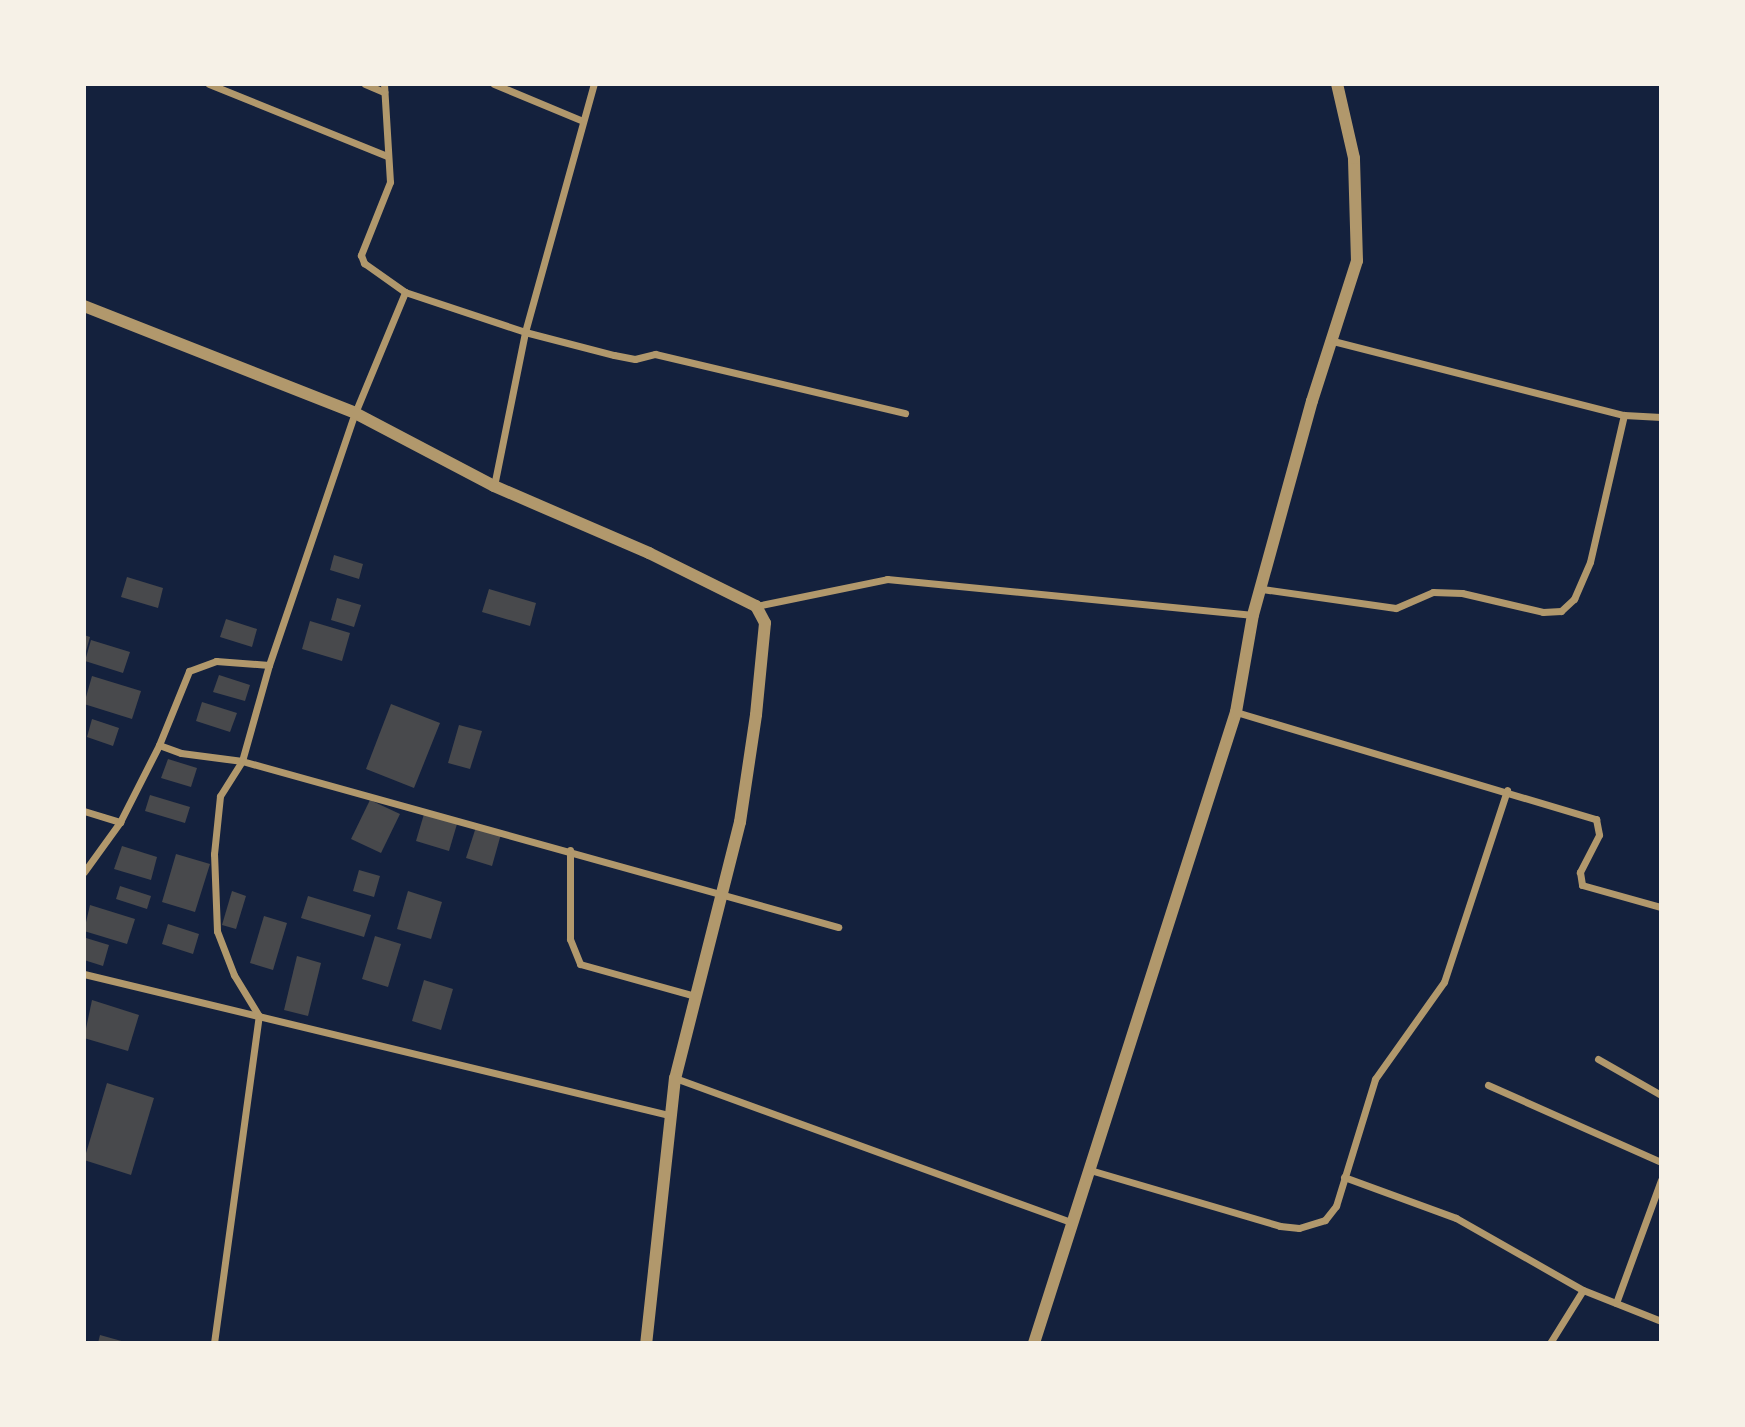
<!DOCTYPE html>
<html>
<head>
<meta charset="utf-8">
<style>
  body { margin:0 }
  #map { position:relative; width:1745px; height:1427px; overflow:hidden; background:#14213d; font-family:Cabin,sans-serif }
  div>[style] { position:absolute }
  .building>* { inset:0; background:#48494c }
  .minor>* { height:7px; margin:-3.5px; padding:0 3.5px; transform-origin:3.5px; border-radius:3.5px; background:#b1986c }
  .tertiary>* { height:12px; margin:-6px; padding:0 6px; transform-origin:6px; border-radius:6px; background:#b1986c }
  span { translate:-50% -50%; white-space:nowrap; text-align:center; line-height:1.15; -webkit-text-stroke:7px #f6f1e7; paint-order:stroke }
  .frame { position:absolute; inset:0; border:86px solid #f6f1e7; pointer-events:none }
</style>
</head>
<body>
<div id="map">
  <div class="building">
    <i style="clip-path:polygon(334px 555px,363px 564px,359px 579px,330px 570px)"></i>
    <i style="clip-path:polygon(127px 577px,163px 588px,158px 608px,121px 597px)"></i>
    <i style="clip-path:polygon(489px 589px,536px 603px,530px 626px,482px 612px)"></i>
    <i style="clip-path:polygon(337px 598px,361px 605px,354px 627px,331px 620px)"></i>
    <i style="clip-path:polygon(226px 619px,257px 629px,252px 647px,220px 637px)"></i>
    <i style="clip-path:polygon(310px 621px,350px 633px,342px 661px,302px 649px)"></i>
    <i style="clip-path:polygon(84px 635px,90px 637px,85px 655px,84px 655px)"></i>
    <i style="clip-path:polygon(91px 640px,130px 652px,123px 673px,85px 661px)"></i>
    <i style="clip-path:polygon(219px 675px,250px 685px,245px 701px,213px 692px)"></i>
    <i style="clip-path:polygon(92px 676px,141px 691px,132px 719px,84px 704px)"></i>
    <i style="clip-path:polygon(202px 702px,237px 713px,230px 732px,196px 721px)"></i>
    <i style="clip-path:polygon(391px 704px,440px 723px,414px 788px,366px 769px)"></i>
    <i style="clip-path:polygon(92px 719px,119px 728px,113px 746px,87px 737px)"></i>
    <i style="clip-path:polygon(459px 725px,482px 731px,470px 769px,448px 763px)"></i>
    <i style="clip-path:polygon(168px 759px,197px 768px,191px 787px,161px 778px)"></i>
    <i style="clip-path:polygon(150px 795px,190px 807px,185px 823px,145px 811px)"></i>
    <i style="clip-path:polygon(370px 800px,400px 814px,381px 853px,351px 839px)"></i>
    <i style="clip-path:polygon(424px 814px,457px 824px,449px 851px,416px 841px)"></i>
    <i style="clip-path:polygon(476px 827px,501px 834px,492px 866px,466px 858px)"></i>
    <i style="clip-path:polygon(122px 846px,157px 857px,151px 880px,114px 869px)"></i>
    <i style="clip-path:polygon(176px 854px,210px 864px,195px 912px,162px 902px)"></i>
    <i style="clip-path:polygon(359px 870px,380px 876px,374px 897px,353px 891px)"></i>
    <i style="clip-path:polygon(120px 886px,151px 896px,147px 909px,116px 899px)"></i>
    <i style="clip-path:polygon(232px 891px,246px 896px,236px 929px,222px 925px)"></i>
    <i style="clip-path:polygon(408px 891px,442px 902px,431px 939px,397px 929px)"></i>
    <i style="clip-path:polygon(308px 896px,371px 915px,364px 937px,301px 918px)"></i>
    <i style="clip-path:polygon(90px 905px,135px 919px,127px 944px,84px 931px)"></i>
    <i style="clip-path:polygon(264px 916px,287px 923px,273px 970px,250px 963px)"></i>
    <i style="clip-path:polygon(168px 924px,199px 934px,193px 954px,162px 944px)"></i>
    <i style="clip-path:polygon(375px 936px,401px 944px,388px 987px,362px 979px)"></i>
    <i style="clip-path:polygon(86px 938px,109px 945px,103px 966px,84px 960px)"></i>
    <i style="clip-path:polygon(297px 956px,321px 963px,308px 1016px,284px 1010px)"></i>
    <i style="clip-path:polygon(424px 980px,453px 989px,441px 1030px,412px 1021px)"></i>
    <i style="clip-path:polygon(92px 1000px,139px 1015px,128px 1051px,84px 1038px)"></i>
    <i style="clip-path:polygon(107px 1083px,154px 1098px,131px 1175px,84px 1160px)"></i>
    <i style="clip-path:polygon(100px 1335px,125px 1342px,125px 1343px,98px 1343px)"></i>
  </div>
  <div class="minor">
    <i style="left:209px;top:84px;width:192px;rotate:22deg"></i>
    <i style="left:365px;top:84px;width:21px;rotate:23deg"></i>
    <i style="left:384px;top:84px;width:98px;rotate:86.5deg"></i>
    <i style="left:390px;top:182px;width:79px;rotate:111.7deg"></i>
    <i style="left:361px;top:255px;width:9px;rotate:69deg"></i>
    <i style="left:364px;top:263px;width:50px;rotate:35.3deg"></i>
    <i style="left:494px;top:84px;width:96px;rotate:22.6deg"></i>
    <i style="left:1333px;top:341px;width:300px;rotate:14.3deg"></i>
    <i style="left:1624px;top:415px;width:37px;rotate:3deg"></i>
    <i style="left:494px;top:486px;width:157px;rotate:-78.6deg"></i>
    <i style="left:525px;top:332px;width:257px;rotate:-74.5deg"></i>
    <i style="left:1262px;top:589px;width:135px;rotate:8.1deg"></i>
    <i style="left:1396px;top:608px;width:40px;rotate:-23.4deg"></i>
    <i style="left:1433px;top:592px;width:29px;rotate:2deg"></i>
    <i style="left:1462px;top:593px;width:83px;rotate:13.2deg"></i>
    <i style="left:1543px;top:612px;width:18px;rotate:-3deg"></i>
    <i style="left:1561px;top:611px;width:18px;rotate:-43deg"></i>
    <i style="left:1574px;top:599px;width:40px;rotate:-66.6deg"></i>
    <i style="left:1590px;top:562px;width:151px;rotate:-77deg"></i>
    <i style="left:756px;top:606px;width:134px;rotate:-11.6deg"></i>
    <i style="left:887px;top:579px;width:368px;rotate:5.6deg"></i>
    <i style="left:1236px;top:712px;width:376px;rotate:16.6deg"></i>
    <i style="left:1596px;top:819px;width:16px;rotate:79deg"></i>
    <i style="left:1599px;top:835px;width:42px;rotate:117.2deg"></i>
    <i style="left:1580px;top:872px;width:13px;rotate:81deg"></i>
    <i style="left:1582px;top:885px;width:82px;rotate:15.6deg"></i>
    <i style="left:159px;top:745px;width:80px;rotate:-67.9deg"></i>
    <i style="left:189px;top:671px;width:29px;rotate:-20deg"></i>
    <i style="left:216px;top:661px;width:53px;rotate:4.3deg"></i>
    <i style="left:84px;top:811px;width:38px;rotate:17deg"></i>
    <i style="left:570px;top:850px;width:89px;rotate:90deg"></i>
    <i style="left:570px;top:939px;width:27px;rotate:68deg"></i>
    <i style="left:580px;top:964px;width:119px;rotate:15.5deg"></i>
    <i style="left:84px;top:872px;width:62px;rotate:-54.2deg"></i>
    <i style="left:120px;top:822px;width:86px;rotate:-63.1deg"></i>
    <i style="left:159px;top:745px;width:23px;rotate:20deg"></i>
    <i style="left:181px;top:753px;width:62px;rotate:7.5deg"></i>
    <i style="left:242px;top:761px;width:619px;rotate:15.56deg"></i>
    <i style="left:84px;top:974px;width:602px;rotate:13.55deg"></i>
    <i style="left:1598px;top:1059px;width:73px;rotate:29.7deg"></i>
    <i style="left:675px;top:1078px;width:424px;rotate:20deg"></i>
    <i style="left:1488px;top:1085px;width:189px;rotate:24deg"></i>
    <i style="left:1090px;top:1170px;width:198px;rotate:16.4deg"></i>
    <i style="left:1280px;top:1226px;width:19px;rotate:6deg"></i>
    <i style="left:1299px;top:1228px;width:27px;rotate:-17deg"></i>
    <i style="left:1325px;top:1220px;width:18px;rotate:-52deg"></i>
    <i style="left:1336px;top:1206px;width:133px;rotate:-72.9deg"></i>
    <i style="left:1375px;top:1079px;width:119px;rotate:-54.6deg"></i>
    <i style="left:1444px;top:982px;width:202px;rotate:-71.8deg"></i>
    <i style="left:1344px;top:1177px;width:119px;rotate:20.1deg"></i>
    <i style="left:1456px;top:1218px;width:146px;rotate:29.6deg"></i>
    <i style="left:1583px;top:1290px;width:84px;rotate:21.7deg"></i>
    <i style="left:1616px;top:1303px;width:131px;rotate:-69.9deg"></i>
    <i style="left:214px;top:1343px;width:330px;rotate:-82.2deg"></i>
    <i style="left:259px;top:1016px;width:48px;rotate:-121.4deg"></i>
    <i style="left:234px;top:975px;width:47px;rotate:-111.1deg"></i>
    <i style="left:217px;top:931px;width:77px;rotate:-92.2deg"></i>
    <i style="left:214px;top:854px;width:58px;rotate:-84.1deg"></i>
    <i style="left:220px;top:796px;width:41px;rotate:-57.8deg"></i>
    <i style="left:242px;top:761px;width:100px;rotate:-74.3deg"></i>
    <i style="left:269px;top:665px;width:266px;rotate:-71.2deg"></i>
    <i style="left:355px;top:413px;width:131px;rotate:-67.5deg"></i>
    <i style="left:405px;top:292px;width:126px;rotate:18.4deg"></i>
    <i style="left:525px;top:332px;width:92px;rotate:14.5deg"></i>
    <i style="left:614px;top:355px;width:21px;rotate:11deg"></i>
    <i style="left:635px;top:359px;width:21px;rotate:-14deg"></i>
    <i style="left:655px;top:354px;width:257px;rotate:13.3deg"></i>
    <i style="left:1550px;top:1343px;width:62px;rotate:-58.1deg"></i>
  </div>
  <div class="tertiary">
    <i style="left:84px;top:306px;width:291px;rotate:21.5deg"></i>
    <i style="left:355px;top:413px;width:157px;rotate:27.7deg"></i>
    <i style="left:494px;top:486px;width:169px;rotate:23.4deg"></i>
    <i style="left:649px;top:553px;width:119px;rotate:26.4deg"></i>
    <i style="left:756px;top:606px;width:19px;rotate:62deg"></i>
    <i style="left:765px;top:623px;width:92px;rotate:95.6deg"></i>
    <i style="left:756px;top:715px;width:108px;rotate:98.5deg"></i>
    <i style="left:740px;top:822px;width:264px;rotate:104.2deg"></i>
    <i style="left:675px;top:1078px;width:267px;rotate:96.2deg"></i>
    <i style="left:1034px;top:1343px;width:663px;rotate:-72.25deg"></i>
    <i style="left:1236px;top:712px;width:98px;rotate:-80.1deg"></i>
    <i style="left:1253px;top:615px;width:222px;rotate:-74.6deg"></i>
    <i style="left:1312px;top:401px;width:147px;rotate:-72.2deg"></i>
    <i style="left:1357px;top:261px;width:103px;rotate:-91.7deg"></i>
    <i style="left:1354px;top:158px;width:76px;rotate:-102.9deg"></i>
  </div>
  <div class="frame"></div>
</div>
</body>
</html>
